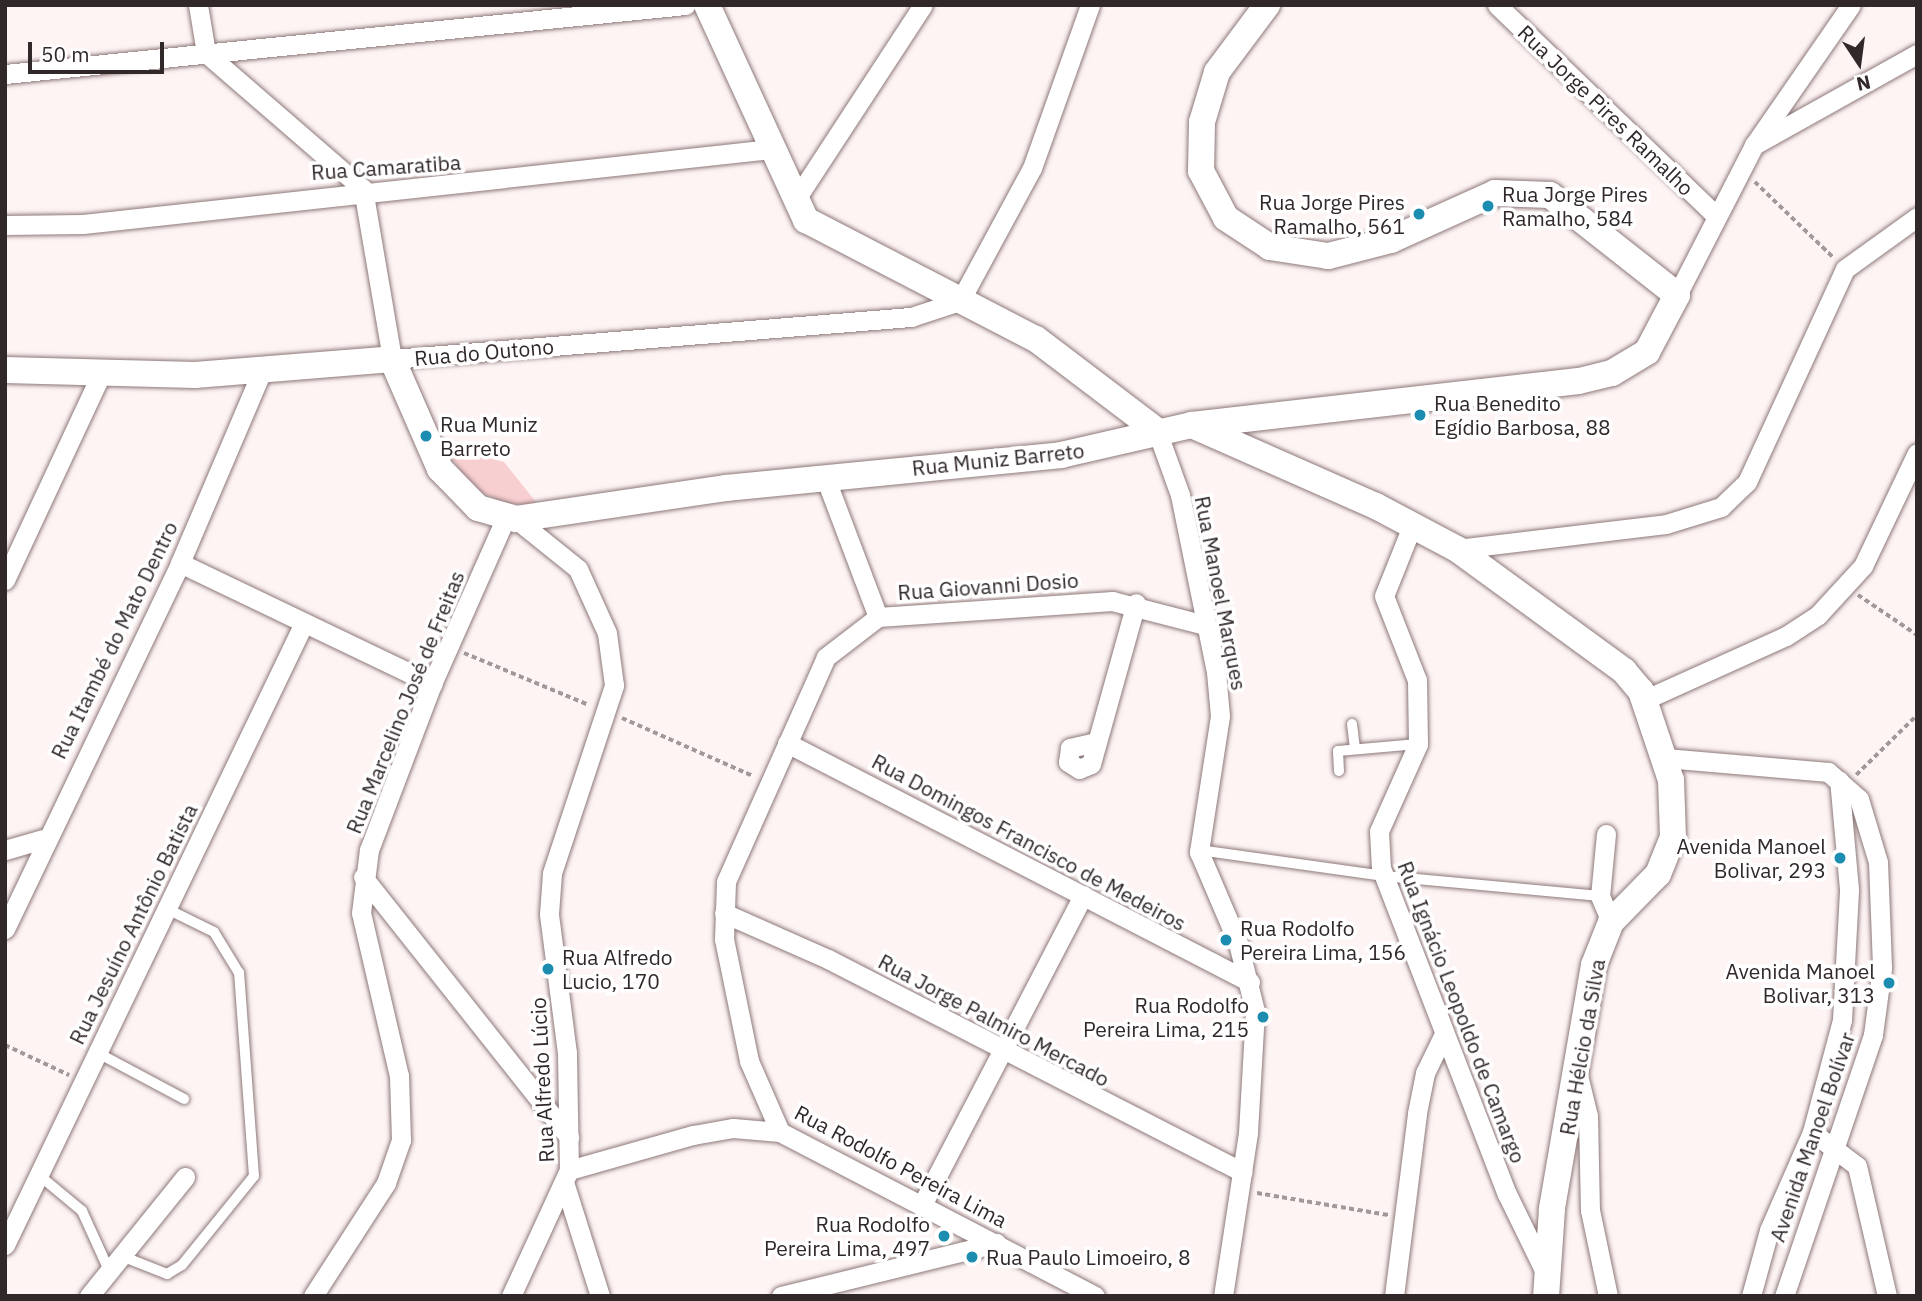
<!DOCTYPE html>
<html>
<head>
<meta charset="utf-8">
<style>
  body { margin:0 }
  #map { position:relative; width:1922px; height:1301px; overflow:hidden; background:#fef4f4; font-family:"IBM Plex Sans",sans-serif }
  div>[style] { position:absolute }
  .green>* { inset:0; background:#f8cfd1 }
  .path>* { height:3.5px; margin-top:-1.75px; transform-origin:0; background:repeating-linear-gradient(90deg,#a29899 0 5px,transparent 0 8.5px) }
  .roads { filter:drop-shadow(0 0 2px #8d7879) drop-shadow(0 0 2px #8d7879) }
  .lane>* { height:10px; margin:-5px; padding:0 5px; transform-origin:5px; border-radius:5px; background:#fff }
  .street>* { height:19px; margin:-9.5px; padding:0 9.5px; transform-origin:9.5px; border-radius:9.5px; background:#fff }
  .secondary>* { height:26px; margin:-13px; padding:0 13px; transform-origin:13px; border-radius:13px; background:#fff }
  .dots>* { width:19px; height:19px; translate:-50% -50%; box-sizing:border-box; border:4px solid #fff; border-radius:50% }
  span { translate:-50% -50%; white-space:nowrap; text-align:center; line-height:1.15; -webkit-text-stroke:7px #fff; paint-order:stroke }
  .street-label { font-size:21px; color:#312829 }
  .poi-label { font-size:21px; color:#312829 }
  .left { translate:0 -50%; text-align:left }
  .right { translate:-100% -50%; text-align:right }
  .frame { position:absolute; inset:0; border:7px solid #312829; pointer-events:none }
  .north { position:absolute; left:1824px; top:28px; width:70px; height:70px; -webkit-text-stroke:5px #fff; paint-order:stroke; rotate:167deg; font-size:19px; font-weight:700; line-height:28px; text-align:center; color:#312829 }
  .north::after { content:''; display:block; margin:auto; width:24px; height:32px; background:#312829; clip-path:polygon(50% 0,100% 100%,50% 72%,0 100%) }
  .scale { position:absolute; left:28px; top:42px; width:136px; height:32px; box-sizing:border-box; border:4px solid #312829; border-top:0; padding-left:9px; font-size:21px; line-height:24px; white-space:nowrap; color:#312829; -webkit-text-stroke:5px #fff; paint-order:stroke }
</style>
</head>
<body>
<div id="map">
  <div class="green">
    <i style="clip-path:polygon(477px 455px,504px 462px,540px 507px,500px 502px,474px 488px,451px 458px)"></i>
  </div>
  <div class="path">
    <i style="left:1755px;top:182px;width:108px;rotate:43.9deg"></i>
    <i style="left:1858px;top:595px;width:71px;rotate:34.1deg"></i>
    <i style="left:464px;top:653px;width:135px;rotate:22.6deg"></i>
    <i style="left:622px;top:718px;width:143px;rotate:23.9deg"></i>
    <i style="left:1856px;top:775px;width:86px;rotate:-44.5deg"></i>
    <i style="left:5px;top:1045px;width:71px;rotate:25.1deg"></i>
    <i style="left:1257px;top:1193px;width:133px;rotate:9.5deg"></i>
  </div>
  <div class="roads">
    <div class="lane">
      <i style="left:1352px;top:724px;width:23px;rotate:83deg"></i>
      <i style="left:1339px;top:771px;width:20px;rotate:-93deg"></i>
      <i style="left:1338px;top:751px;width:80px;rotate:-5deg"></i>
      <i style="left:1199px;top:850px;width:187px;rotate:8deg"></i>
      <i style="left:1384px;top:876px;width:217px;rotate:5.3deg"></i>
      <i style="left:96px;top:1052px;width:100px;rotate:28.1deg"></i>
      <i style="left:40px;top:1176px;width:55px;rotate:39.8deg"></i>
      <i style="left:82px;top:1211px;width:63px;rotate:65.5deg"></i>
      <i style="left:119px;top:1255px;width:52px;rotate:21.6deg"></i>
      <i style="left:167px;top:1274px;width:17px;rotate:-31deg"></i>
      <i style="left:182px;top:1265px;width:114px;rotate:-51deg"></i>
      <i style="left:254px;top:1176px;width:204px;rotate:-94.2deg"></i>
      <i style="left:239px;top:973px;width:48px;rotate:-121.4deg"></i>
      <i style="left:214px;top:932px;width:55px;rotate:-153.9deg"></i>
    </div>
    <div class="street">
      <i style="left:198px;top:5px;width:49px;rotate:80.5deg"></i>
      <i style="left:206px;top:53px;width:208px;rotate:40.9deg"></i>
      <i style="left:363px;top:189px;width:172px;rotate:80.3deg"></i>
      <i style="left:392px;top:359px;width:521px;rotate:-4.63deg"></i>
      <i style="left:911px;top:317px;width:52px;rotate:-18.1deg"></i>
      <i style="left:960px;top:301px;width:151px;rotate:-61.6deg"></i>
      <i style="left:1032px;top:168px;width:173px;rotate:-70.4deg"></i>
      <i style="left:1497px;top:5px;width:303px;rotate:43.9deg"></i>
      <i style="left:5px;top:74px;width:684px;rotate:-5.79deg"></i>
      <i style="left:1754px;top:145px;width:187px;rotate:-29.2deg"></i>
      <i style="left:794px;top:202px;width:235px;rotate:-56.8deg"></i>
      <i style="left:5px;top:225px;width:78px;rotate:-0.7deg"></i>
      <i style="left:83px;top:224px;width:692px;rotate:-6.22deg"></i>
      <i style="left:1677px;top:295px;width:169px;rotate:-62.8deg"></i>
      <i style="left:1754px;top:145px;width:170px;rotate:-55.3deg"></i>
      <i style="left:1157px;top:431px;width:68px;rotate:70.2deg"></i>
      <i style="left:1180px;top:495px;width:181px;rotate:78.5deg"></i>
      <i style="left:1216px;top:672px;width:44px;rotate:84.8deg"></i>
      <i style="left:1220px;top:716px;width:138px;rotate:98.8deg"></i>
      <i style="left:1199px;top:852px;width:99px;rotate:66.8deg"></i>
      <i style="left:1238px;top:943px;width:70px;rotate:76deg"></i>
      <i style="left:1255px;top:1011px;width:122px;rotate:93.3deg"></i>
      <i style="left:1248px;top:1133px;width:165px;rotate:98.7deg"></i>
      <i style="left:825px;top:477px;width:150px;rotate:69.3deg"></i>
      <i style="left:878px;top:617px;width:235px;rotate:-3.9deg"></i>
      <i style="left:1112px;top:601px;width:96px;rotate:14.5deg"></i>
      <i style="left:1412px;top:526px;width:75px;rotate:111.8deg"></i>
      <i style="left:1384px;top:596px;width:90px;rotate:68.6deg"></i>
      <i style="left:1417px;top:680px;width:64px;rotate:89.1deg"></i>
      <i style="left:1418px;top:744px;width:95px;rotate:114.1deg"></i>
      <i style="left:1379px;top:831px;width:37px;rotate:87deg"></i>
      <i style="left:1381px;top:868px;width:350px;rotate:68.9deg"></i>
      <i style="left:1507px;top:1194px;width:89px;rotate:64deg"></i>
      <i style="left:1457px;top:549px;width:210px;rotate:-6.8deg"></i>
      <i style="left:1666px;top:524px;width:58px;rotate:-17.2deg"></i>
      <i style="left:1721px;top:507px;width:36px;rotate:-44deg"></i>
      <i style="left:1747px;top:482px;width:234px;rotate:-65.3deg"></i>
      <i style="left:1845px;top:269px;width:89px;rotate:-35.8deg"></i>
      <i style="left:180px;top:563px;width:280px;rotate:25.6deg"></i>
      <i style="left:5px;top:580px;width:227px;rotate:-65deg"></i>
      <i style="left:878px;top:617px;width:66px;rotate:142.4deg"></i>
      <i style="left:826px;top:657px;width:246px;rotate:114deg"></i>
      <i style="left:726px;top:882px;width:57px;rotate:92deg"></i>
      <i style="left:724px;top:939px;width:125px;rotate:78.4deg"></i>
      <i style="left:749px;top:1061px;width:77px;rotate:66.4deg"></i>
      <i style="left:780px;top:1132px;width:355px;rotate:27.5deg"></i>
      <i style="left:1644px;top:700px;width:156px;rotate:-24.3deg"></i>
      <i style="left:1786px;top:636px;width:38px;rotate:-33deg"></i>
      <i style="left:1818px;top:615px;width:67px;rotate:-47.4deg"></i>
      <i style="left:1863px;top:566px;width:125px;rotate:-64.5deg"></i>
      <i style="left:1096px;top:742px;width:27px;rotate:167deg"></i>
      <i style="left:1070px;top:748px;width:14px;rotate:98deg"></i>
      <i style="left:1068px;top:762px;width:13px;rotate:32deg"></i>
      <i style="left:1079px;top:769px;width:13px;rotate:-23deg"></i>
      <i style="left:1091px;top:764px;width:167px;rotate:-74.4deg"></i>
      <i style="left:787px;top:743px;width:521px;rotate:27.3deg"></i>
      <i style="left:1665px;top:758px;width:164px;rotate:4.9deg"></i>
      <i style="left:1828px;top:772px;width:41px;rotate:41.1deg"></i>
      <i style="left:1859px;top:799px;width:66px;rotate:73.2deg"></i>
      <i style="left:1878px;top:862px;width:106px;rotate:87.8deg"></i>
      <i style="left:1882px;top:968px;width:68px;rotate:97.7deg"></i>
      <i style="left:1873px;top:1035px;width:276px;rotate:108.8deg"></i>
      <i style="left:1606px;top:834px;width:62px;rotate:95.5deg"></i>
      <i style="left:1600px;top:896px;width:28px;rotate:67deg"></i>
      <i style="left:5px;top:850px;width:40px;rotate:-16deg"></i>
      <i style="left:363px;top:877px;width:332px;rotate:51.6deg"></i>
      <i style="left:724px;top:913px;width:114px;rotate:23.9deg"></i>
      <i style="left:828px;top:959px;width:466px;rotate:27.2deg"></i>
      <i style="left:5px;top:929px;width:406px;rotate:-64.4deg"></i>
      <i style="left:180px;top:563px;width:209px;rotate:-66.9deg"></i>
      <i style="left:1578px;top:1075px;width:42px;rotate:76.3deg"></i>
      <i style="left:1588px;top:1116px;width:94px;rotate:88.8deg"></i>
      <i style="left:1590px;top:1210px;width:88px;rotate:78.2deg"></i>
      <i style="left:1812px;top:1132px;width:56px;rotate:37.1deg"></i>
      <i style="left:1857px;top:1166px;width:133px;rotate:77deg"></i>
      <i style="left:569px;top:1170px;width:129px;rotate:-15.8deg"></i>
      <i style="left:693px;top:1135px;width:41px;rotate:-9.9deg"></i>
      <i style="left:733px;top:1128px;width:47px;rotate:4.9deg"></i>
      <i style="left:565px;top:1185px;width:116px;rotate:72.5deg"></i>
      <i style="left:923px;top:1203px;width:347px;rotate:-62.5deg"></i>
      <i style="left:5px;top:1245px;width:690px;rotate:-64.33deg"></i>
      <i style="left:89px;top:1296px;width:153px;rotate:-51.1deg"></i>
      <i style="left:313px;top:1296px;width:135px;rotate:-57.1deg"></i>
      <i style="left:386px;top:1183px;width:46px;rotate:-70.8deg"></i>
      <i style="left:401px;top:1140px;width:64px;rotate:-91.8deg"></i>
      <i style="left:399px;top:1076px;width:167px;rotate:-103.1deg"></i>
      <i style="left:361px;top:913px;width:64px;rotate:-82.8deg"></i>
      <i style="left:369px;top:850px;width:178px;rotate:-69.2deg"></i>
      <i style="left:432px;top:684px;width:180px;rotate:-66.1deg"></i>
      <i style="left:511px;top:1296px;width:139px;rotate:-65.3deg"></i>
      <i style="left:569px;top:1170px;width:117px;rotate:-91deg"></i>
      <i style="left:567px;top:1053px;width:140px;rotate:-97.4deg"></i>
      <i style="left:549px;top:914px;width:41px;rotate:-85.8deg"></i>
      <i style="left:552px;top:873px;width:198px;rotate:-71.7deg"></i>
      <i style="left:614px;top:685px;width:52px;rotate:-97.7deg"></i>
      <i style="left:607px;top:633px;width:70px;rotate:-114.4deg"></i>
      <i style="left:578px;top:569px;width:80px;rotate:-141.1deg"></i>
      <i style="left:781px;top:1296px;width:222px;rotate:-13.8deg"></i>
      <i style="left:1394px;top:1296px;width:184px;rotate:-82.8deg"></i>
      <i style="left:1417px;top:1113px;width:41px;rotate:-78.7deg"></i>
      <i style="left:1425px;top:1073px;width:41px;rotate:-64.1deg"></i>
      <i style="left:1751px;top:1296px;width:68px;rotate:-74.7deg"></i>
      <i style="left:1769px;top:1230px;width:107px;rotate:-66.3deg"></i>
      <i style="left:1812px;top:1132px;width:116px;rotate:-75deg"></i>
      <i style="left:1842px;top:1020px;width:131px;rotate:-86.9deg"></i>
      <i style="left:1849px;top:889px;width:109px;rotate:-95.2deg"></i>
    </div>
    <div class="secondary">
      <i style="left:707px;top:5px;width:237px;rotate:65.3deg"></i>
      <i style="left:806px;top:220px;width:259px;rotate:27.4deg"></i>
      <i style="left:1036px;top:339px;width:152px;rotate:37.2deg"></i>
      <i style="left:5px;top:370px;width:190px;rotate:1.5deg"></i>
      <i style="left:195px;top:375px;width:198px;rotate:-4.6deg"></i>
      <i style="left:392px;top:359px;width:120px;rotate:66.4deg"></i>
      <i style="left:440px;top:469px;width:54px;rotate:45.7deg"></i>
      <i style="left:478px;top:508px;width:40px;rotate:16deg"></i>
      <i style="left:516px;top:519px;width:212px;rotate:-8.4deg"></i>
      <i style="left:726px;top:488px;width:337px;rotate:-5.6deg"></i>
      <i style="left:1061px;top:455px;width:134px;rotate:-12.9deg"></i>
      <i style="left:1192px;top:425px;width:389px;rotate:-6.5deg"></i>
      <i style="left:1579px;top:381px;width:34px;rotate:-14deg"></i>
      <i style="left:1612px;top:373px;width:41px;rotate:-31deg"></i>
      <i style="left:1647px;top:352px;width:64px;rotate:-62.2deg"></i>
      <i style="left:1677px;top:295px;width:162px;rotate:-141.8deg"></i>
      <i style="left:1550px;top:195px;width:55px;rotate:-177.9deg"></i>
      <i style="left:1495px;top:193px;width:114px;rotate:155.7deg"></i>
      <i style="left:1391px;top:240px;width:65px;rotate:165.7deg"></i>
      <i style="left:1328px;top:256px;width:59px;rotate:-171.2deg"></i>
      <i style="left:1270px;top:247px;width:53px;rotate:-146.6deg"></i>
      <i style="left:1226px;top:218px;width:53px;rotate:-118deg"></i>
      <i style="left:1201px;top:171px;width:49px;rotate:-88.8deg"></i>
      <i style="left:1202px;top:122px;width:52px;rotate:-73.3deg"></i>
      <i style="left:1217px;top:72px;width:84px;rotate:-53.3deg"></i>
      <i style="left:1192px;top:425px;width:201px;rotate:23.8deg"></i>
      <i style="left:1376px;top:506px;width:92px;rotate:28deg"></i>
      <i style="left:1457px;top:549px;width:207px;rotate:36.1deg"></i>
      <i style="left:1624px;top:671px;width:26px;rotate:50deg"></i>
      <i style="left:1641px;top:691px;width:94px;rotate:71.4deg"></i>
      <i style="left:1671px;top:780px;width:57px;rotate:88deg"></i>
      <i style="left:1673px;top:837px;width:40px;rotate:112deg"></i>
      <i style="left:1658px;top:874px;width:67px;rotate:134.4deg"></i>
      <i style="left:1611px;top:922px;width:46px;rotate:111.6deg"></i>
      <i style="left:1594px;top:965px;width:248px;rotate:99.8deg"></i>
      <i style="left:1552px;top:1209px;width:87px;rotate:93.9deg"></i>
    </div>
  </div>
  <div class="dots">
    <i style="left:1488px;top:206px;background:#1c8cb1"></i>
    <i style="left:1419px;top:214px;background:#1c8cb1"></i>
    <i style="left:1420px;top:415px;background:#1c8cb1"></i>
    <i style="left:426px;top:436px;background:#1c8cb1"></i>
    <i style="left:1840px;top:858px;background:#1c8cb1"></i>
    <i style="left:1226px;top:940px;background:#1c8cb1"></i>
    <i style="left:548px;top:969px;background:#1c8cb1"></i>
    <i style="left:1889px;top:983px;background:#1c8cb1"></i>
    <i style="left:1263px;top:1017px;background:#1c8cb1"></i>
    <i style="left:944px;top:1236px;background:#1c8cb1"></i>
    <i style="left:972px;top:1257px;background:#1c8cb1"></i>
  </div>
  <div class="street-label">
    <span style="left:1606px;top:110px;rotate:44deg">Rua Jorge Pires Ramalho</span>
    <span style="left:386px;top:167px;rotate:-4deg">Rua Camaratiba</span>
    <span style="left:484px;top:352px;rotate:-5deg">Rua do Outono</span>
    <span style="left:998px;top:459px;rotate:-6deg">Rua Muniz Barreto</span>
    <span style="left:988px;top:586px;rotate:-4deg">Rua Giovanni Dosio</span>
    <span style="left:1221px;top:593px;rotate:79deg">Rua Manoel Marques</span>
    <span style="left:114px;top:640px;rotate:-64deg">Rua Itambé do Mato Dentro</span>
    <span style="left:405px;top:702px;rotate:-68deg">Rua Marcelino José de Freitas</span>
    <span style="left:1029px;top:842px;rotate:28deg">Rua Domingos Francisco de Medeiros</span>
    <span style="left:133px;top:924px;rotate:-64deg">Rua Jesuíno Antônio Batista</span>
    <span style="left:1462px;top:1012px;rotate:69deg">Rua Ignácio Leopoldo de Camargo</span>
    <span style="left:994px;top:1020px;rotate:28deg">Rua Jorge Palmiro Mercado</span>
    <span style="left:1582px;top:1047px;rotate:-80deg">Rua Hélcio da Silva</span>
    <span style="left:542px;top:1080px;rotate:-93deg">Rua Alfredo Lúcio</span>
    <span style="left:1812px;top:1137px;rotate:-71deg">Avenida Manoel Bolívar</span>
    <span style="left:901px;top:1166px;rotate:28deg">Rua Rodolfo Pereira Lima</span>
  </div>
  <div class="poi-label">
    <span class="left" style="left:1502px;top:206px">Rua Jorge Pires<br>Ramalho, 584</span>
    <span class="right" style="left:1405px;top:214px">Rua Jorge Pires<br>Ramalho, 561</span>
    <span class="left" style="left:1434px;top:415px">Rua Benedito<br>Egídio Barbosa, 88</span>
    <span class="left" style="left:440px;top:436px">Rua Muniz<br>Barreto</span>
    <span class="right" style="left:1826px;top:858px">Avenida Manoel<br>Bolivar, 293</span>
    <span class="left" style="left:1240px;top:940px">Rua Rodolfo<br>Pereira Lima, 156</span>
    <span class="left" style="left:562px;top:969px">Rua Alfredo<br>Lucio, 170</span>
    <span class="right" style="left:1875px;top:983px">Avenida Manoel<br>Bolivar, 313</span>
    <span class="right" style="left:1249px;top:1017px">Rua Rodolfo<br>Pereira Lima, 215</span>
    <span class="right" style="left:930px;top:1236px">Rua Rodolfo<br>Pereira Lima, 497</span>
    <span class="left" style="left:986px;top:1257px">Rua Paulo Limoeiro, 8</span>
  </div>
  <div class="frame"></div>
  <div class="north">N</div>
  <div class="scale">50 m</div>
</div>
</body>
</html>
